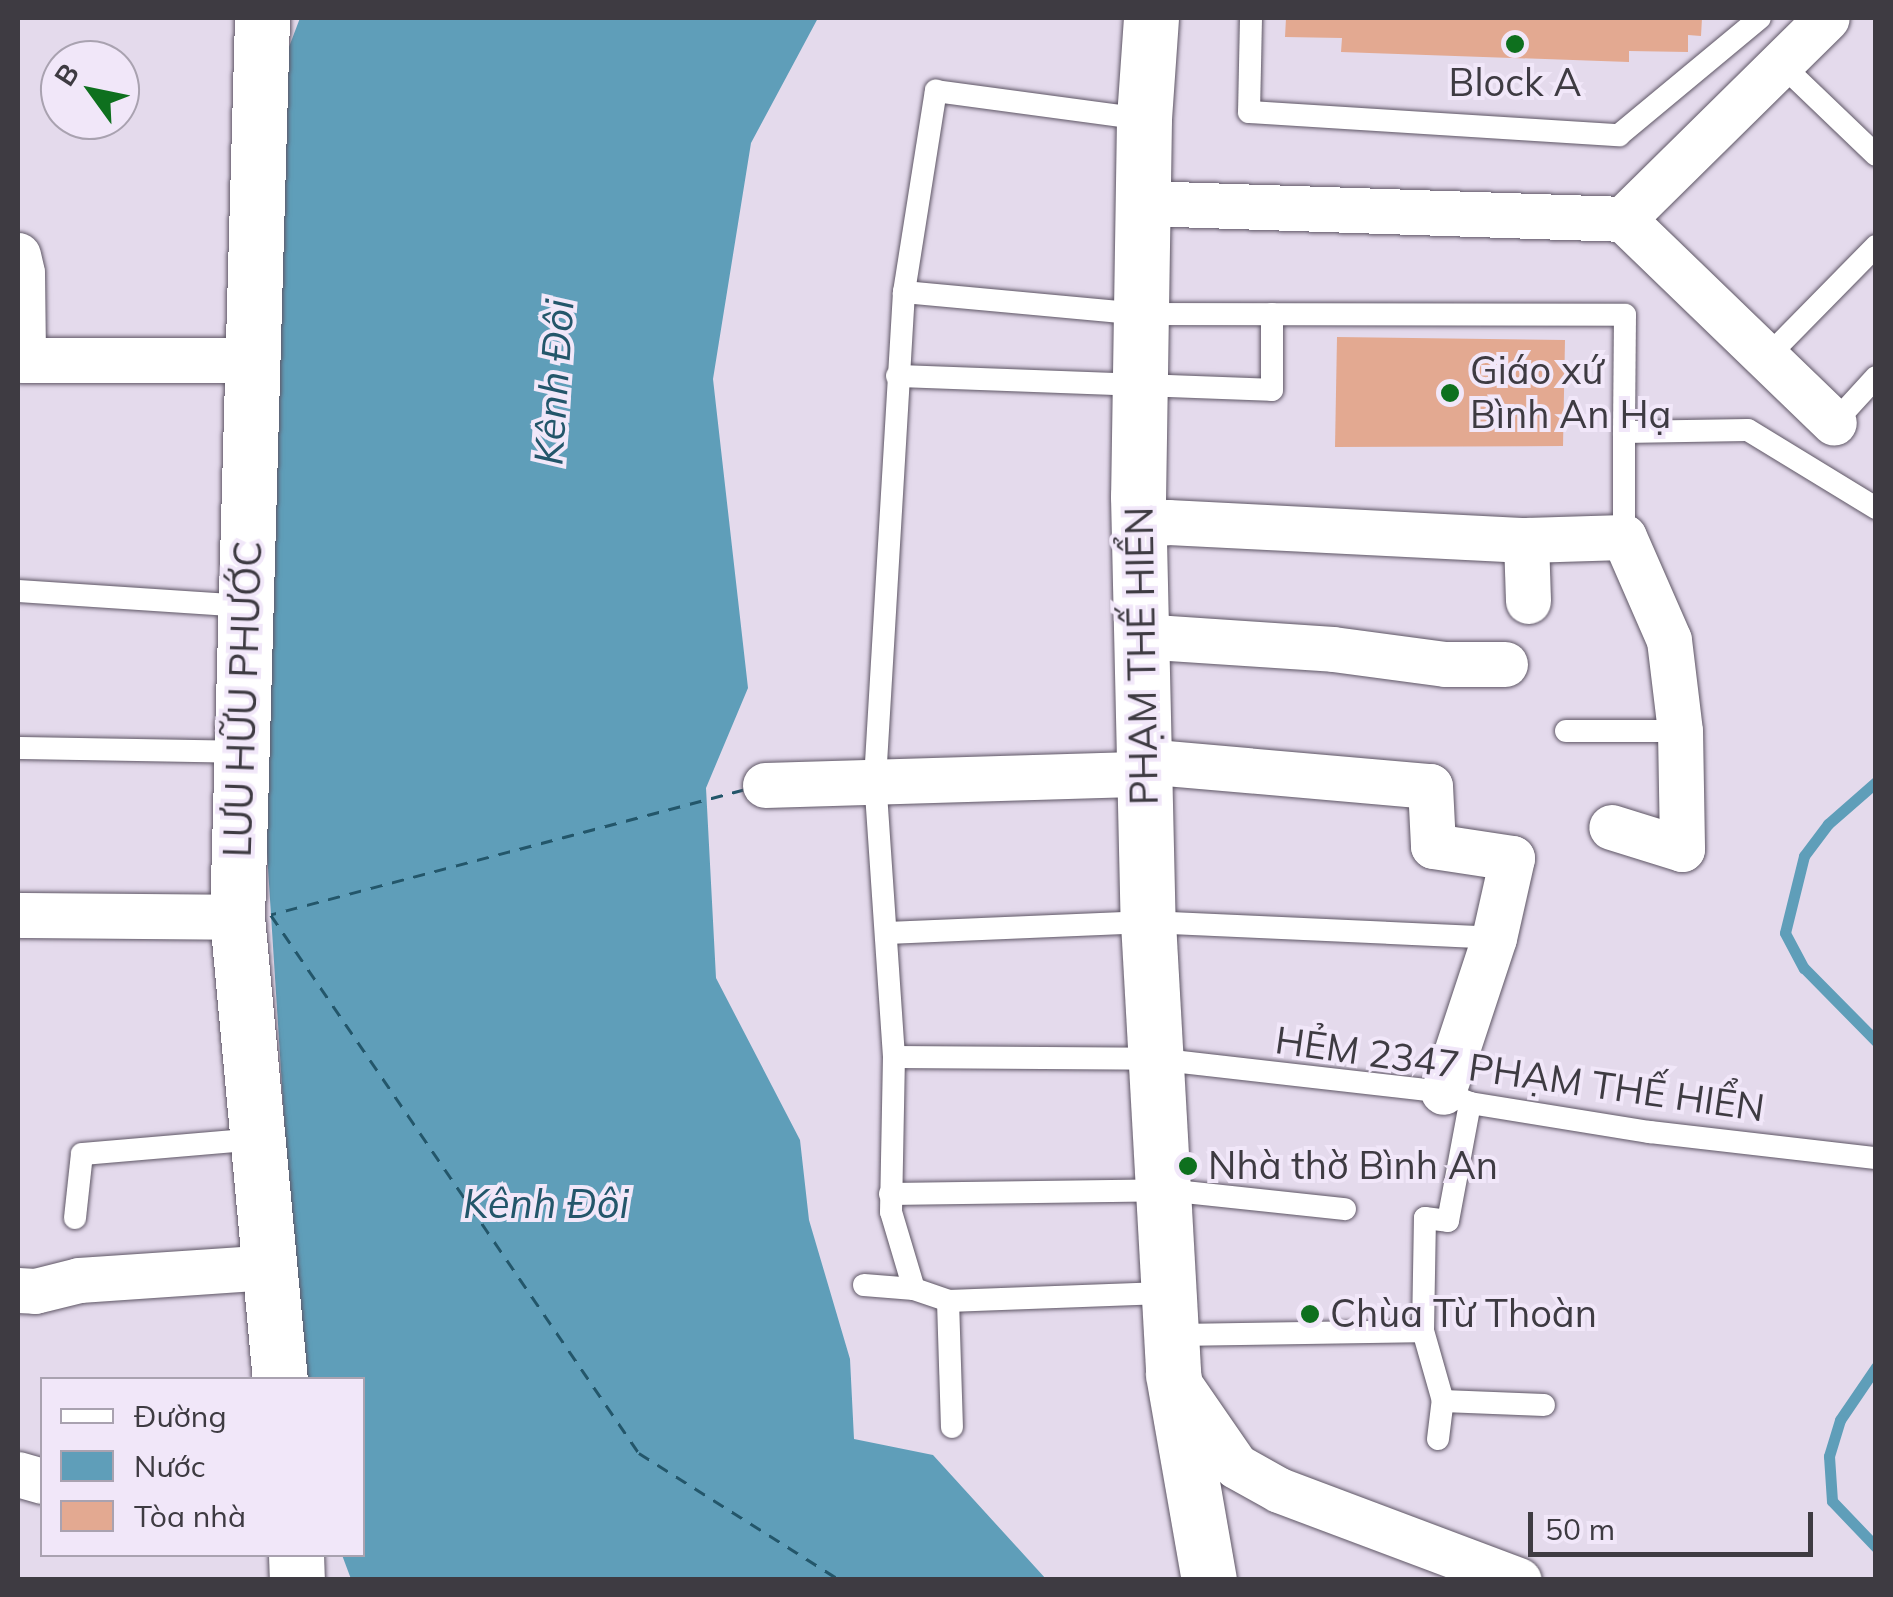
<!DOCTYPE html>
<html>
<head>
<meta charset="utf-8">
<style>
  body { margin:0 }
  #map { position:relative; width:1893px; height:1597px; overflow:hidden; background:#e4daec; font-family:Mulish,sans-serif }
  div>[style] { position:absolute }
  .water>* { inset:0; background:#5f9eb9 }
  .stream>* { height:11px; margin:-5.5px; padding:0 5.5px; transform-origin:5.5px; border-radius:5.5px; background:#5f9eb9 }
  .ferry>* { height:2.5px; margin-top:-1.25px; transform-origin:0; background:repeating-linear-gradient(90deg,#23566a 0 12px,transparent 0 22px) }
  .building>* { inset:0; background:#e3a991 }
  .roads { filter:drop-shadow(0 0 2px #5e5665) drop-shadow(0 0 2px #5e5665) }
  .lane>* { height:22px; margin:-11px; padding:0 11px; transform-origin:11px; border-radius:11px; background:#fff }
  .street>* { height:45px; margin:-22.5px; padding:0 22.5px; transform-origin:22.5px; border-radius:22.5px; background:#fff }
  .secondary>* { height:55px; margin:-27.5px; padding:0 27.5px; transform-origin:27.5px; border-radius:27.5px; background:#fff }
  .dots>* { width:28px; height:28px; translate:-50% -50%; box-sizing:border-box; border:5px solid #f1e7f9; border-radius:50% }
  span { translate:-50% -50%; white-space:nowrap; text-align:center; line-height:1.15; -webkit-text-stroke:8px #f1e7f9; paint-order:stroke }
  .poi-label { font-size:38px; color:#3e3b42 }
  .left { translate:0 -50%; text-align:left }
  .street-label { font-size:38px; color:#3e3b42 }
  .water-label { font-size:40px; color:#23566a; font-style:italic }
  .frame { position:absolute; inset:0; border:20px solid #3e3b42; pointer-events:none }
  .legend { position:absolute; left:40px; top:1377px; width:325px; height:180px; box-sizing:border-box; background:#f1e7f9; border:2px solid #a9a2b0; margin:0; padding:12px 18px; list-style:none; font-size:30px; color:#3e3b42 }
  .legend li { display:flex; align-items:center; gap:20px; height:50px }
  .legend b { width:50px; border:2px solid #a9a2b0 }
  .north { position:absolute; left:40px; top:40px; width:100px; height:100px; box-sizing:border-box; background:#f1e7f9; border:2px solid #a9a2b0; border-radius:50%; rotate:303deg; font-size:28px; font-weight:700; line-height:40px; text-align:center; color:#3e3b42 }
  .north::after { content:''; display:block; margin:auto; width:35px; height:45px; background:#0e701e; clip-path:polygon(50% 0,100% 100%,50% 72%,0 100%) }
  .scale { position:absolute; left:1528px; top:1512px; width:285px; height:45px; box-sizing:border-box; border:5px solid #3e3b42; border-top:0; padding-left:12px; font-size:30px; line-height:35px; white-space:nowrap; color:#3e3b42; -webkit-text-stroke:8px #f1e7f9; paint-order:stroke }
</style>
</head>
<body>
<div id="map">
  <div class="water">
    <i style="clip-path:polygon(300px 18px,818px 18px,751px 143px,713px 379px,748px 688px,706px 788px,716px 978px,800px 1140px,809px 1220px,850px 1359px,854px 1439px,933px 1455px,1046px 1579px,351px 1579px,342px 1555px,362px 1554px,362px 1380px,306px 1379px,289px 1196px,263px 790px,276px 81px)"></i>
  </div>
  <div class="stream">
    <i style="left:1876px;top:782px;width:64px;rotate:138.8deg"></i>
    <i style="left:1828px;top:824px;width:40px;rotate:127deg"></i>
    <i style="left:1804px;top:856px;width:79px;rotate:103.9deg"></i>
    <i style="left:1785px;top:933px;width:40px;rotate:62deg"></i>
    <i style="left:1804px;top:968px;width:103px;rotate:45.4deg"></i>
    <i style="left:1876px;top:1367px;width:64px;rotate:124.2deg"></i>
    <i style="left:1840px;top:1420px;width:38px;rotate:107deg"></i>
    <i style="left:1829px;top:1456px;width:45px;rotate:86.2deg"></i>
    <i style="left:1832px;top:1501px;width:64px;rotate:46.3deg"></i>
  </div>
  <div class="ferry">
    <i style="left:744px;top:790px;width:489px;rotate:165.2deg"></i>
    <i style="left:271px;top:915px;width:652px;rotate:55.63deg"></i>
    <i style="left:639px;top:1453px;width:238px;rotate:32.3deg"></i>
  </div>
  <div class="building">
    <i style="clip-path:polygon(1286px 18px,1702px 18px,1701px 36px,1688px 35px,1688px 52px,1629px 51px,1629px 62px,1341px 52px,1342px 38px,1285px 37px)"></i>
    <i style="clip-path:polygon(1337px 337px,1565px 340px,1563px 446px,1335px 447px)"></i>
  </div>
  <div class="roads">
    <div class="lane">
      <i style="left:1251px;top:18px;width:94px;rotate:91.2deg"></i>
      <i style="left:1249px;top:112px;width:371px;rotate:3.6deg"></i>
      <i style="left:1619px;top:135px;width:183px;rotate:-39.7deg"></i>
      <i style="left:1780px;top:63px;width:133px;rotate:43.8deg"></i>
      <i style="left:904px;top:292px;width:237px;rotate:5.3deg"></i>
      <i style="left:1140px;top:314px;width:485px;rotate:0.1deg"></i>
      <i style="left:1625px;top:315px;width:117px;rotate:90.5deg"></i>
      <i style="left:1624px;top:432px;width:124px;rotate:-0.9deg"></i>
      <i style="left:1748px;top:430px;width:150px;rotate:31.4deg"></i>
      <i style="left:1766px;top:358px;width:157px;rotate:-45.5deg"></i>
      <i style="left:897px;top:376px;width:375px;rotate:2.1deg"></i>
      <i style="left:1272px;top:390px;width:76px;rotate:-90deg"></i>
      <i style="left:1834px;top:423px;width:62px;rotate:-47.6deg"></i>
      <i style="left:1624px;top:537px;width:105px;rotate:-90deg"></i>
      <i style="left:18px;top:591px;width:228px;rotate:3.8deg"></i>
      <i style="left:1566px;top:731px;width:114px"></i>
      <i style="left:18px;top:748px;width:223px;rotate:1deg"></i>
      <i style="left:887px;top:933px;width:261px;rotate:-2.4deg"></i>
      <i style="left:1148px;top:922px;width:346px;rotate:2.6deg"></i>
      <i style="left:894px;top:1057px;width:261px;rotate:0.4deg"></i>
      <i style="left:1155px;top:1059px;width:290px;rotate:6.5deg"></i>
      <i style="left:1443px;top:1092px;width:29px;rotate:22deg"></i>
      <i style="left:1470px;top:1103px;width:182px;rotate:9.2deg"></i>
      <i style="left:1650px;top:1132px;width:227px;rotate:6.6deg"></i>
      <i style="left:890px;top:1194px;width:276px;rotate:-0.8deg"></i>
      <i style="left:1166px;top:1190px;width:180px;rotate:6.1deg"></i>
      <i style="left:75px;top:1218px;width:64px;rotate:-83.8deg"></i>
      <i style="left:82px;top:1154px;width:177px;rotate:-4.9deg"></i>
      <i style="left:864px;top:1285px;width:50px;rotate:4.6deg"></i>
      <i style="left:914px;top:1289px;width:36px;rotate:19deg"></i>
      <i style="left:948px;top:1301px;width:222px;rotate:-2.1deg"></i>
      <i style="left:914px;top:1289px;width:80px;rotate:-106.6deg"></i>
      <i style="left:891px;top:1212px;width:155px;rotate:-88.9deg"></i>
      <i style="left:894px;top:1057px;width:278px;rotate:-93.9deg"></i>
      <i style="left:875px;top:780px;width:489px;rotate:-86.6deg"></i>
      <i style="left:904px;top:292px;width:204px;rotate:-81deg"></i>
      <i style="left:936px;top:91px;width:210px;rotate:7.7deg"></i>
      <i style="left:948px;top:1301px;width:126px;rotate:88.2deg"></i>
      <i style="left:1172px;top:1335px;width:251px;rotate:-0.9deg"></i>
      <i style="left:1443px;top:1401px;width:101px;rotate:2.3deg"></i>
      <i style="left:1438px;top:1439px;width:38px;rotate:-83deg"></i>
      <i style="left:1443px;top:1401px;width:73px;rotate:-105.9deg"></i>
      <i style="left:1423px;top:1331px;width:113px;rotate:-89deg"></i>
      <i style="left:1425px;top:1218px;width:23px;rotate:7deg"></i>
      <i style="left:1448px;top:1221px;width:120px;rotate:-79.4deg"></i>
    </div>
    <div class="street">
      <i style="left:1143px;top:203px;width:480px;rotate:1.9deg"></i>
      <i style="left:1623px;top:219px;width:293px;rotate:44deg"></i>
      <i style="left:1623px;top:219px;width:286px;rotate:-44.6deg"></i>
      <i style="left:18px;top:255px;width:18px;rotate:77deg"></i>
      <i style="left:22px;top:273px;width:87px;rotate:89.3deg"></i>
      <i style="left:23px;top:360px;width:230px"></i>
      <i style="left:1140px;top:525px;width:28px;rotate:-6deg"></i>
      <i style="left:1168px;top:522px;width:358px;rotate:2.9deg"></i>
      <i style="left:1526px;top:540px;width:98px;rotate:-1.8deg"></i>
      <i style="left:1624px;top:537px;width:112px;rotate:66.4deg"></i>
      <i style="left:1669px;top:640px;width:92px;rotate:83.1deg"></i>
      <i style="left:1680px;top:731px;width:118px;rotate:89deg"></i>
      <i style="left:1682px;top:849px;width:74px;rotate:-162.8deg"></i>
      <i style="left:1526px;top:540px;width:61px;rotate:88.1deg"></i>
      <i style="left:1139px;top:636px;width:194px;rotate:3.8deg"></i>
      <i style="left:1333px;top:649px;width:113px;rotate:7.6deg"></i>
      <i style="left:1445px;top:664px;width:60px"></i>
      <i style="left:1143px;top:761px;width:288px;rotate:5deg"></i>
      <i style="left:1430px;top:786px;width:60px;rotate:87.1deg"></i>
      <i style="left:1433px;top:846px;width:80px;rotate:8.6deg"></i>
      <i style="left:1512px;top:858px;width:82px;rotate:102.7deg"></i>
      <i style="left:1494px;top:938px;width:162px;rotate:108.3deg"></i>
      <i style="left:765px;top:785px;width:378px;rotate:-1.7deg"></i>
      <i style="left:18px;top:915px;width:219px;rotate:0.5deg"></i>
      <i style="left:18px;top:1290px;width:17px;rotate:3deg"></i>
      <i style="left:35px;top:1291px;width:45px;rotate:-14deg"></i>
      <i style="left:79px;top:1280px;width:190px;rotate:-3.9deg"></i>
      <i style="left:1174px;top:1376px;width:109px;rotate:55.4deg"></i>
      <i style="left:1236px;top:1466px;width:49px;rotate:29.2deg"></i>
      <i style="left:1279px;top:1490px;width:256px;rotate:20.6deg"></i>
      <i style="left:18px;top:1474px;width:25px;rotate:16deg"></i>
    </div>
    <div class="secondary">
      <i style="left:262px;top:18px;width:899px;rotate:91.59deg"></i>
      <i style="left:237px;top:917px;width:465px;rotate:84.7deg"></i>
      <i style="left:1151px;top:18px;width:101px;rotate:94deg"></i>
      <i style="left:1144px;top:119px;width:377px;rotate:90.9deg"></i>
      <i style="left:1138px;top:496px;width:426px;rotate:88.7deg"></i>
      <i style="left:1148px;top:922px;width:453px;rotate:86.8deg"></i>
      <i style="left:1173px;top:1374px;width:209px;rotate:80.1deg"></i>
      <i style="left:296px;top:1554px;width:26px;rotate:88deg"></i>
    </div>
  </div>
  <div class="dots">
    <i style="left:1515px;top:44px;background:#0e701e"></i>
    <i style="left:1450px;top:393px;background:#0e701e"></i>
    <i style="left:1188px;top:1166px;background:#0e701e"></i>
    <i style="left:1310px;top:1314px;background:#0e701e"></i>
  </div>
  <div class="poi-label">
    <span style="left:1515px;top:83px">Block A</span>
    <span class="left" style="left:1470px;top:393px">Giáo xứ<br>Bình An Hạ</span>
    <span class="left" style="left:1208px;top:1166px">Nhà thờ Bình An</span>
    <span class="left" style="left:1330px;top:1314px">Chùa Từ Thoàn</span>
  </div>
  <div class="street-label">
    <span style="left:1142px;top:656px;rotate:-91deg">PHẠM THẾ HIỂN</span>
    <span style="left:243px;top:699px;rotate:-88deg">LƯU HỮU PHƯỚC</span>
    <span style="left:1520px;top:1074px;rotate:8deg">HẺM 2347 PHẠM THẾ HIỂN</span>
  </div>
  <div class="water-label">
    <span style="left:553px;top:382px;rotate:-86deg">Kênh Đôi</span>
    <span style="left:546px;top:1203px">Kênh Đôi</span>
  </div>
  <div class="frame"></div>
  <ul class="legend">
  <li><b style="height:12px;background:#fff"></b>Đường</li>
  <li><b style="height:28px;background:#5f9eb9"></b>Nước</li>
  <li><b style="height:28px;background:#e3a991"></b>Tòa nhà</li>
  </ul>
  <div class="north">B</div>
  <div class="scale">50 m</div>
</div>
</body>
</html>
